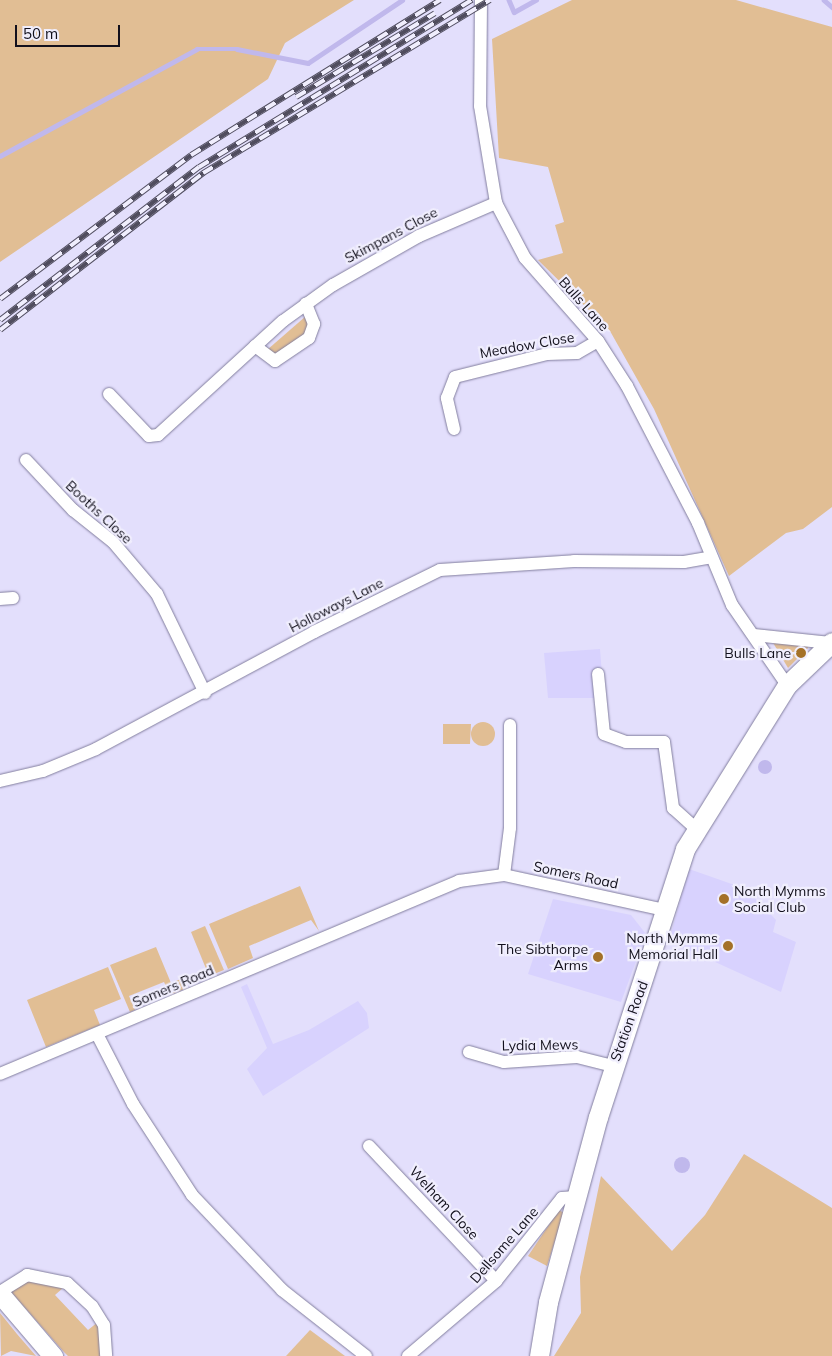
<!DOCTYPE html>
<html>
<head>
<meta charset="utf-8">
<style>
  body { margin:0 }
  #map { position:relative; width:832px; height:1356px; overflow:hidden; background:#e3dffc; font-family:Mulish,sans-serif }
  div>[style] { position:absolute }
  .built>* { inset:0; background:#d8d2fe }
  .green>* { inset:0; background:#e1be94 }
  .round { border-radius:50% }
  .water>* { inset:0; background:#c0b8ec }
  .stream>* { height:4.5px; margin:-2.25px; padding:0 2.25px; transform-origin:2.25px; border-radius:2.25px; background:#c0b8ec }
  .roads { filter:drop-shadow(0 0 1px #827e9e) drop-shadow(0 0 1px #827e9e) }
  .street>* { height:12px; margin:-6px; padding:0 6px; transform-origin:6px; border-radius:6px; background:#fff }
  .secondary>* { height:19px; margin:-9.5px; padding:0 9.5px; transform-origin:9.5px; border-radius:9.5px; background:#fff }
  .rail>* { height:5.5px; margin-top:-2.75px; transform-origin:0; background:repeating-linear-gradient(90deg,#f0eefd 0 11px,#504d5e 0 22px); box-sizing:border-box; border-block:1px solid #504d5e }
  .dots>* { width:14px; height:14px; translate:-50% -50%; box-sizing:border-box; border:2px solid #f0eefd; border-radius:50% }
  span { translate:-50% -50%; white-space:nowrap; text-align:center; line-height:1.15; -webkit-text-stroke:4.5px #f0eefd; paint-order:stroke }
  .street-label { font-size:14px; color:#12101c }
  .poi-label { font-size:14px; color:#12101c }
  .right { translate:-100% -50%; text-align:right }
  .left { translate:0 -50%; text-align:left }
  .scale { position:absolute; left:15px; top:25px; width:105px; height:22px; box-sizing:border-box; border:2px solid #12101c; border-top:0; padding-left:6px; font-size:15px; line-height:18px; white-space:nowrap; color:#12101c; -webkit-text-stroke:4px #f0eefd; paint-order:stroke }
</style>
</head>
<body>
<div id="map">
  <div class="built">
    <i style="clip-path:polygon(600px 649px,606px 726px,596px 698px,548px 698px,544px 653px)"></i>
    <i style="clip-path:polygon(689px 869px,746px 889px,776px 920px,773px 932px,796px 942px,781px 992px,669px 941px)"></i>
    <i style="clip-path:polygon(553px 899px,631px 915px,646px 934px,621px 1002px,528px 974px)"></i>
    <i style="clip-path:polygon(247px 984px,273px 1044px,309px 1030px,358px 1001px,367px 1013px,369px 1028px,263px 1096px,247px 1069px,267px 1048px,241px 987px)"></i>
  </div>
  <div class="green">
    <i style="clip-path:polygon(0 0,354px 0,285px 43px,268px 79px,0 262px)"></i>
    <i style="clip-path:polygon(572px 0,736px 0,832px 27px,832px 507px,803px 529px,786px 533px,729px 576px,654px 409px,610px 331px,538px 260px,563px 253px,555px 225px,564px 222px,548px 167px,499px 158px,492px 39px)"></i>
    <i style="clip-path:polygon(306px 316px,309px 331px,280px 356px,267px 350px)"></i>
    <i style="clip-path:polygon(772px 641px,807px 645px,808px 648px,788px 668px)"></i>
    <i class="round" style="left:471px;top:722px;width:24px;height:24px"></i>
    <i style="clip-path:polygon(443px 724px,471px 724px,470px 744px,443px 744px)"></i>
    <i style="clip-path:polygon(300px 886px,319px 931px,311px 920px,249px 946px,253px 958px,228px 969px,209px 924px)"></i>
    <i style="clip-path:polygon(205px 926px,224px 970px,209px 976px,191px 932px)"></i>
    <i style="clip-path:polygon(156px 947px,171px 983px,183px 978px,187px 988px,170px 995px,164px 982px,129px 996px,135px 1010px,130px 1012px,110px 965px)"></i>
    <i style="clip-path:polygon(108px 967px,121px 999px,94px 1010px,100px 1025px,46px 1047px,27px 1000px)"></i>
    <i style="clip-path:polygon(744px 1154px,832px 1208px,832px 1356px,554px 1356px,581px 1313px,580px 1277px,601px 1176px,672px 1251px,705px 1215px)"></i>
    <i style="clip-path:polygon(559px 1210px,564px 1213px,547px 1266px,528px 1256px)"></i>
    <i style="clip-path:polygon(29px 1279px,63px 1288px,55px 1295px,88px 1330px,98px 1322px,105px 1356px,68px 1356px,63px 1351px,11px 1292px)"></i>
    <i style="clip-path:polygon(0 1313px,17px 1334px,36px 1356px,11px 1351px,1px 1356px)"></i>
    <i style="clip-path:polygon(310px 1330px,345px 1356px,286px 1356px)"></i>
  </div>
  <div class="water">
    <i class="round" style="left:758px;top:760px;width:14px;height:14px"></i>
    <i class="round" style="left:674px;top:1157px;width:16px;height:16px"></i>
  </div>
  <div class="stream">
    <i style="left:509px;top:0;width:13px;rotate:67deg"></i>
    <i style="left:514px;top:12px;width:25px;rotate:-29deg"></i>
    <i style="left:824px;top:0;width:11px;rotate:41deg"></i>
    <i style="left:0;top:156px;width:224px;rotate:-28.5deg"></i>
    <i style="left:197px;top:49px;width:40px"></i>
    <i style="left:237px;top:49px;width:72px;rotate:11.2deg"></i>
    <i style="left:308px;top:63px;width:113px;rotate:-33.8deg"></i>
  </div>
  <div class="roads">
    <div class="street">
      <i style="left:481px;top:0;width:106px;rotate:90.5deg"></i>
      <i style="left:480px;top:106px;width:98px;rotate:80.6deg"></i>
      <i style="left:496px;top:203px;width:62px;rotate:62.2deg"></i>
      <i style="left:525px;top:258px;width:111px;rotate:48.7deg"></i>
      <i style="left:598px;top:341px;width:54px;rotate:57.2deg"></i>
      <i style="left:627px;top:386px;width:154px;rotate:62.6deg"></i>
      <i style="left:698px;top:523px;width:89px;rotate:67.5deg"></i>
      <i style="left:732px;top:605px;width:97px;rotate:55.5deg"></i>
      <i style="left:255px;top:346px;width:25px;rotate:37deg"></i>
      <i style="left:275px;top:361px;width:41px;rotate:-34.1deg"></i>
      <i style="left:309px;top:338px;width:15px;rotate:-70deg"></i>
      <i style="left:314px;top:324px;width:22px;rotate:-112deg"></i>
      <i style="left:109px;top:394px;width:58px;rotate:46.4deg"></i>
      <i style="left:149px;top:436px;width:9px;rotate:-6deg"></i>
      <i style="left:158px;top:435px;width:169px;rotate:-42.4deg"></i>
      <i style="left:283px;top:321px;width:62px;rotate:-35.8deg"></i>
      <i style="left:333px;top:285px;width:99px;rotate:-29.7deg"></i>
      <i style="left:419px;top:236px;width:84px;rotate:-23.2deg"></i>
      <i style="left:454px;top:429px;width:32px;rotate:-103deg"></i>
      <i style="left:447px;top:398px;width:22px;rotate:-69deg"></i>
      <i style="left:455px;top:377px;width:95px;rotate:-14deg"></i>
      <i style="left:547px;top:354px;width:30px;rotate:-2deg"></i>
      <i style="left:577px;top:353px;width:24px;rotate:-30deg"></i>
      <i style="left:26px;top:460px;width:69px;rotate:46.8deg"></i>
      <i style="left:73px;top:510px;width:51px;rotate:38.7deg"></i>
      <i style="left:113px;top:542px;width:68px;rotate:49.8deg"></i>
      <i style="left:157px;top:594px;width:110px;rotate:64.1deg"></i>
      <i style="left:0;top:599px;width:13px;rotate:-4deg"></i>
      <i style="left:754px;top:635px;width:77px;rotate:5.9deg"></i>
      <i style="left:598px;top:674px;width:60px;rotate:84.3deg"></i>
      <i style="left:604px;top:734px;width:23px;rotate:20deg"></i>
      <i style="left:626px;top:742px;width:38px"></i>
      <i style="left:664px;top:742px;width:67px;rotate:82.2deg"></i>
      <i style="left:673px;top:808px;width:31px;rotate:42deg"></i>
      <i style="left:0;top:781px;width:44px;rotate:-13.1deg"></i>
      <i style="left:43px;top:771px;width:57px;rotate:-22.5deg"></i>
      <i style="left:96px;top:749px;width:247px;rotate:-28.2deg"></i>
      <i style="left:314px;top:632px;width:140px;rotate:-26.2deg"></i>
      <i style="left:440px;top:570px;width:134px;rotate:-3.8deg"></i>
      <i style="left:574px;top:561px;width:110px;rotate:0.5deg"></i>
      <i style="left:684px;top:562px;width:27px;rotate:-10deg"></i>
      <i style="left:504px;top:875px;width:47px;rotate:-82.7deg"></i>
      <i style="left:510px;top:828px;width:103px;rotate:-90deg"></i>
      <i style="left:97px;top:1034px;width:79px;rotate:62.8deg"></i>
      <i style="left:133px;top:1104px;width:108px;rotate:57deg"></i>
      <i style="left:192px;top:1195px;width:131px;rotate:46.5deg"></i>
      <i style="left:282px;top:1290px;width:107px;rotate:38.2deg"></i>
      <i style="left:469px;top:1052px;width:36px;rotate:16deg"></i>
      <i style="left:504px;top:1062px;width:73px;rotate:-3.9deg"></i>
      <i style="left:577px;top:1057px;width:37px;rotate:14deg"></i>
      <i style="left:0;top:1074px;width:498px;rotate:-22.8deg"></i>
      <i style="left:459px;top:881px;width:45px;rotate:-7.6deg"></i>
      <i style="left:504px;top:875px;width:165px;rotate:12.3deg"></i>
      <i style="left:369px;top:1146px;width:185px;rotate:46.7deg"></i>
      <i style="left:0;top:1292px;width:32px;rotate:-32deg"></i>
      <i style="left:27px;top:1275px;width:41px;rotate:11.3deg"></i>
      <i style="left:67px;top:1283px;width:34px;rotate:43deg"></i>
      <i style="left:92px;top:1306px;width:22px;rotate:58deg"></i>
      <i style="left:104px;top:1325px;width:31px;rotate:86deg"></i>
      <i style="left:408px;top:1356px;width:116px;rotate:-40.4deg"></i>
      <i style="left:496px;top:1281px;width:106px;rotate:-51.5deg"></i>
      <i style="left:562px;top:1198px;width:14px;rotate:-4deg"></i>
    </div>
    <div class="secondary">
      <i style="left:0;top:1294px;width:82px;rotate:49.5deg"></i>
      <i style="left:539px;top:1356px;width:55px;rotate:-80.5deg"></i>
      <i style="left:548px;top:1302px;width:192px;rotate:-74.9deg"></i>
      <i style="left:598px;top:1117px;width:282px;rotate:-72deg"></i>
      <i style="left:685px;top:849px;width:193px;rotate:-58.1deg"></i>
      <i style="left:787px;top:685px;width:62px;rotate:-43.7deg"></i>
    </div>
  </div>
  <div class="rail">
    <i style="left:296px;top:97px;width:162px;rotate:-31.1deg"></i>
    <i style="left:0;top:299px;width:239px;rotate:-37deg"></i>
    <i style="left:191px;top:155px;width:293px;rotate:-31.9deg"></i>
    <i style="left:0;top:320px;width:251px;rotate:-37.6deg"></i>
    <i style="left:199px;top:167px;width:320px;rotate:-31.5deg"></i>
    <i style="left:0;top:330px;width:257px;rotate:-37.7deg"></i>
    <i style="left:203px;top:173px;width:335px;rotate:-31.1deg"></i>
  </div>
  <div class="dots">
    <i style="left:801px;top:653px;background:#a47128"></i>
    <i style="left:724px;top:899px;background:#a47128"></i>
    <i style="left:728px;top:946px;background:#a47128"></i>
    <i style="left:598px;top:957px;background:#a47128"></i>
  </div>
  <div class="street-label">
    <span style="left:391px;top:235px;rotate:-28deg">Skimpans Close</span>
    <span style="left:584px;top:304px;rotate:48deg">Bulls Lane</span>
    <span style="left:527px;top:345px;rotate:-10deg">Meadow Close</span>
    <span style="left:99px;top:512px;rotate:43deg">Booths Close</span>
    <span style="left:336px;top:605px;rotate:-27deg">Holloways Lane</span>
    <span style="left:576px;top:875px;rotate:12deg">Somers Road</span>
    <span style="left:173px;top:986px;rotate:-23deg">Somers Road</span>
    <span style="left:629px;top:1021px;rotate:-70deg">Station Road</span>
    <span style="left:540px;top:1045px;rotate:-1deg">Lydia Mews</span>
    <span style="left:444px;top:1203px;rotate:47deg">Welham Close</span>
    <span style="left:504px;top:1245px;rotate:-49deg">Dellsome Lane</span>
  </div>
  <div class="poi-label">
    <span class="right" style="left:791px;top:653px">Bulls Lane</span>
    <span class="left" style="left:734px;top:899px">North Mymms<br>Social Club</span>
    <span class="right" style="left:718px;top:946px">North Mymms<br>Memorial Hall</span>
    <span class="right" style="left:588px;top:957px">The Sibthorpe<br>Arms</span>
  </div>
  <div class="scale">50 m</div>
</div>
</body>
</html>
